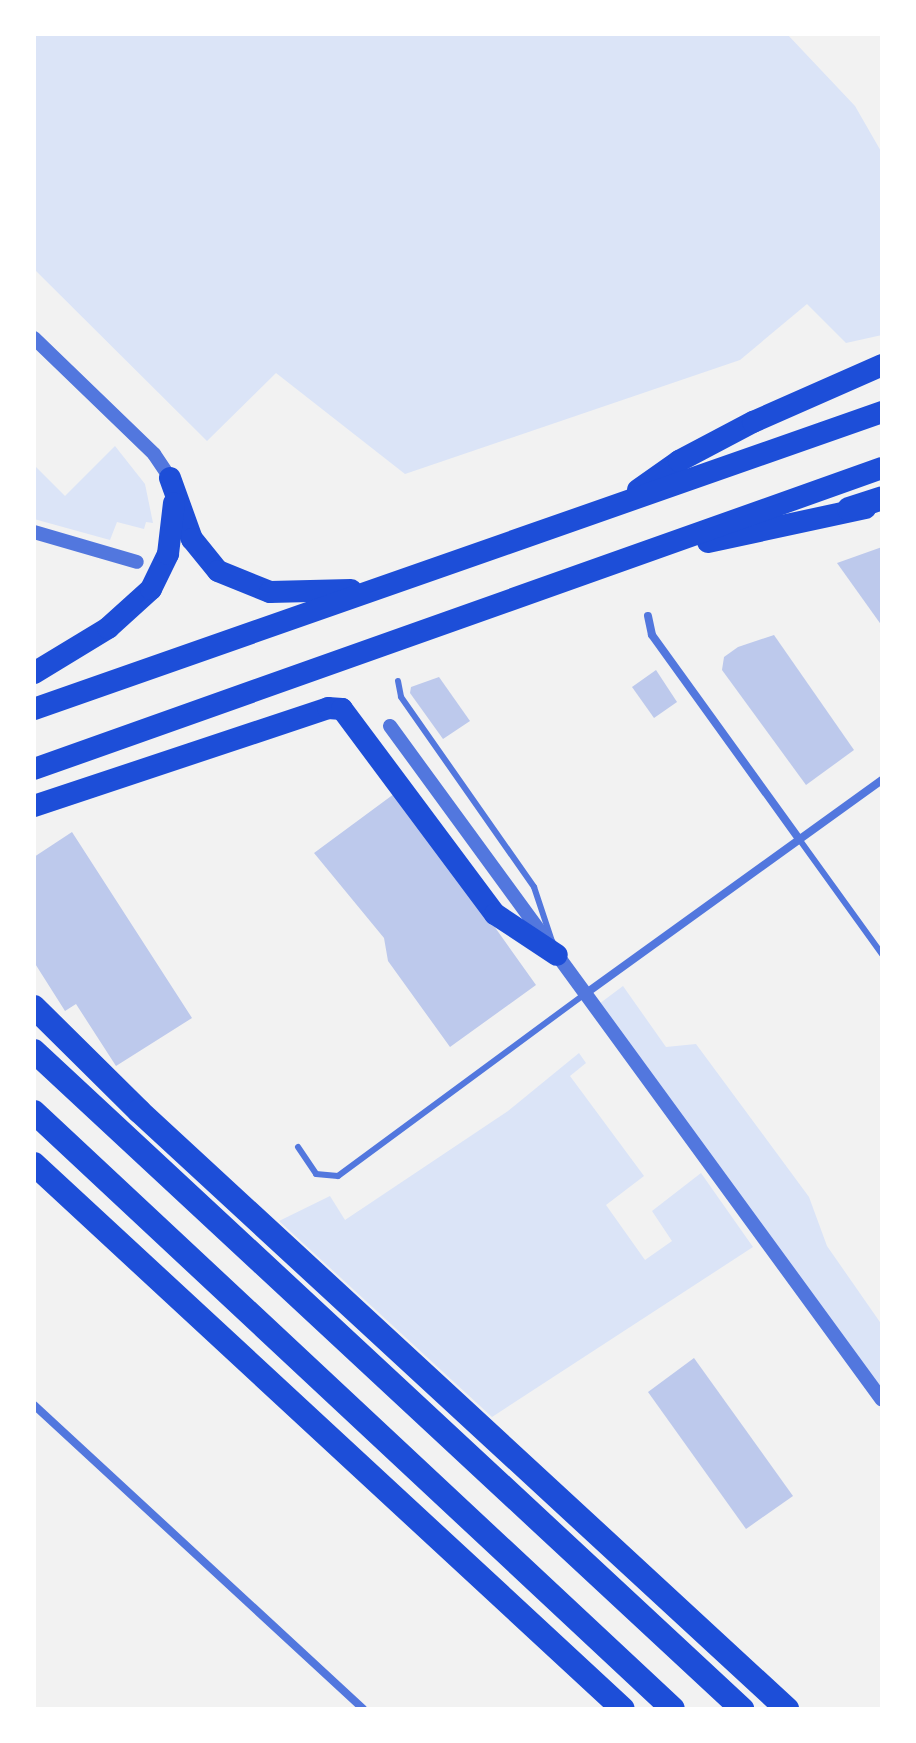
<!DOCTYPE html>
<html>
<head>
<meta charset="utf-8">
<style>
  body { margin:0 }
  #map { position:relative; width:916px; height:1743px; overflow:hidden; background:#f2f2f2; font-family:"Titillium Web",sans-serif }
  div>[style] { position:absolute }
  .green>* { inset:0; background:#dbe4f7 }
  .building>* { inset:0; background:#bdc9ec }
  .service>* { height:6px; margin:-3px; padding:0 3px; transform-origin:3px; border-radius:3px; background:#5277de }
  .minor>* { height:8px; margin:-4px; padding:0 4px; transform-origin:4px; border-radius:4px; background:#5277de }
  .tertiary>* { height:14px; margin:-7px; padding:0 7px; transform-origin:7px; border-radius:7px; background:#5277de }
  .trunk>* { height:22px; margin:-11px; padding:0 11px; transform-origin:11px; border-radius:11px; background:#1d4ed8 }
  .motorway>* { height:24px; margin:-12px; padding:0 12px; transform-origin:12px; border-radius:12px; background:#1d4ed8 }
  span { translate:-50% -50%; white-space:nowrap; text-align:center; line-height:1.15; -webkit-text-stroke:8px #fff; paint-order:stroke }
  .frame { position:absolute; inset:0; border:36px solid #fff; pointer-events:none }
</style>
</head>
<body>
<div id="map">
  <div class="green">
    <i style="clip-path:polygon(34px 34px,787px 34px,855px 106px,882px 153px,882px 335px,846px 343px,807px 304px,740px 360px,405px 474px,276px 373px,207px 441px,34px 269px)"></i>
    <i style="clip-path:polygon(115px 446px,145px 484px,153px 523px,146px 522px,144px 529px,117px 522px,110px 540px,34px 519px,34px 465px,65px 496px)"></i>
    <i style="clip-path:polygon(623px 986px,666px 1047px,696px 1044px,809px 1197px,827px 1246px,882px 1325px,882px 1389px,599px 1004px)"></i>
    <i style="clip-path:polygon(579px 1053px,586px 1063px,570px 1076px,644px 1176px,606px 1205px,645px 1260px,672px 1241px,652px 1211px,701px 1173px,753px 1247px,492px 1417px,279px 1221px,330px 1196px,345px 1220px,508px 1111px)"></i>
  </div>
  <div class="building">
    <i style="clip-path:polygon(882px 547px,882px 626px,837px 563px)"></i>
    <i style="clip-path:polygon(774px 635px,854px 750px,806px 785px,722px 670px,724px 657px,738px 647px)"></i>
    <i style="clip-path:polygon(656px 670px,677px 702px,654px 718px,632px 687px)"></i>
    <i style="clip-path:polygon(439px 677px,470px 721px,443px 739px,410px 693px,411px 687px)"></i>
    <i style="clip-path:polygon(398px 791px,536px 985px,450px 1047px,388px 961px,384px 938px,314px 853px)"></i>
    <i style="clip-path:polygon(72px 832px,192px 1018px,116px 1066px,76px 1004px,65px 1011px,34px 962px,34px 857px)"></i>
    <i style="clip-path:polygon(694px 1358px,793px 1496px,746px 1529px,648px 1392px)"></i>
  </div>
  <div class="service">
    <i style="left:398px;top:681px;width:16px;rotate:79deg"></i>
    <i style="left:401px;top:697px;width:232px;rotate:55deg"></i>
    <i style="left:534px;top:887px;width:57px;rotate:71.6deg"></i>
    <i style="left:799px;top:839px;width:142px;rotate:54.2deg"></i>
    <i style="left:298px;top:1147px;width:32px;rotate:56deg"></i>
    <i style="left:316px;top:1174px;width:22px;rotate:5deg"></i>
    <i style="left:338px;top:1176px;width:307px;rotate:-36.4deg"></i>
  </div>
  <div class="minor">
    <i style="left:648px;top:616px;width:19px;rotate:78deg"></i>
    <i style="left:652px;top:635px;width:251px;rotate:54.2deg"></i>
    <i style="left:585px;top:994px;width:366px;rotate:-35.8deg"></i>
    <i style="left:34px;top:1405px;width:448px;rotate:42.7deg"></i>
  </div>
  <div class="tertiary">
    <i style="left:34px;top:338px;width:167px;rotate:44deg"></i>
    <i style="left:154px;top:454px;width:29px;rotate:56deg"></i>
    <i style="left:34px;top:532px;width:107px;rotate:16.2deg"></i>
    <i style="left:390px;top:726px;width:834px;rotate:53.87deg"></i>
  </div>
  <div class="trunk">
    <i style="left:170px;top:478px;width:65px;rotate:70.2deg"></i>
    <i style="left:192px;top:539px;width:41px;rotate:50.9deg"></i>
    <i style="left:218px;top:571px;width:56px;rotate:22deg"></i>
    <i style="left:270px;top:592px;width:81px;rotate:-1.4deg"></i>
    <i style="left:638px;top:490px;width:50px;rotate:-35.3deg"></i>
    <i style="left:679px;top:461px;width:84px;rotate:-27.8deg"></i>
    <i style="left:753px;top:422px;width:141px;rotate:-23.8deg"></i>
    <i style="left:708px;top:542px;width:161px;rotate:-12.2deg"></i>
    <i style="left:34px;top:673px;width:87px;rotate:-31.3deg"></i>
    <i style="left:108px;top:628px;width:58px;rotate:-42.2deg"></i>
    <i style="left:151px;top:589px;width:39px;rotate:-64deg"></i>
    <i style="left:168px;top:554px;width:51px;rotate:-83.3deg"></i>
    <i style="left:34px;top:709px;width:899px;rotate:-19.3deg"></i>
    <i style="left:34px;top:769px;width:900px;rotate:-19.54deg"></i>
    <i style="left:34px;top:806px;width:310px;rotate:-18.4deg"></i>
    <i style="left:328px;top:708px;width:14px;rotate:4deg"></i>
    <i style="left:342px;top:709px;width:256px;rotate:53.3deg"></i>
    <i style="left:495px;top:914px;width:74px;rotate:33.5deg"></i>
  </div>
  <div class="motorway">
    <i style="left:849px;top:509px;width:35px;rotate:-18deg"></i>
    <i style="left:34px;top:1007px;width:148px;rotate:44.7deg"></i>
    <i style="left:139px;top:1111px;width:882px;rotate:42.7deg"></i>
    <i style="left:34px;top:1051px;width:967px;rotate:42.9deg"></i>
    <i style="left:34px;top:1112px;width:874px;rotate:43.05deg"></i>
    <i style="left:34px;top:1164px;width:802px;rotate:42.78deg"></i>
  </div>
  <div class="frame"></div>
</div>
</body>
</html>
